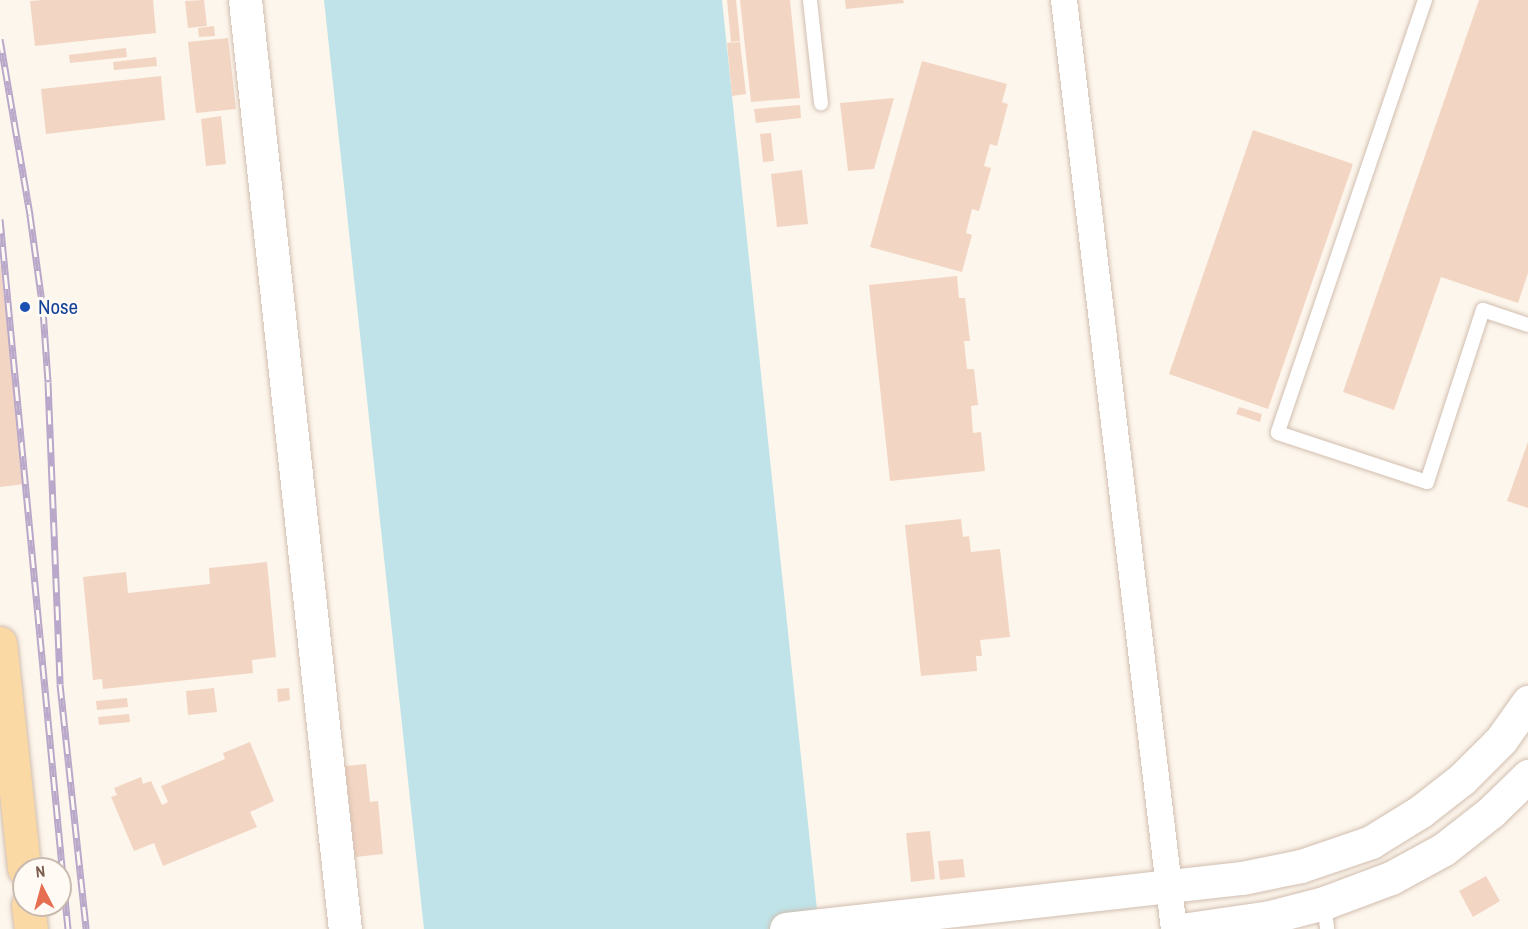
<!DOCTYPE html>
<html>
<head>
<meta charset="utf-8">
<style>
  body { margin:0 }
  #map { position:relative; width:1528px; height:929px; overflow:hidden; background:#fdf6ec; font-family:"Archivo Narrow",sans-serif }
  div>[style] { position:absolute }
  .water>* { inset:0; background:#bfe3e8 }
  .building>* { inset:0; background:#f3d5c3 }
  .roads { filter:drop-shadow(0 0 2px #d1beb0) drop-shadow(0 0 2px #d1beb0) }
  .lane>* { height:14px; margin:-7px; padding:0 7px; transform-origin:7px; border-radius:7px; background:#fff }
  .street>* { height:26px; margin:-13px; padding:0 13px; transform-origin:13px; border-radius:13px; background:#fff }
  .secondary>* { height:33px; margin:-16.5px; padding:0 16.5px; transform-origin:16.5px; border-radius:16.5px; background:#fff }
  .primary>* { height:33px; margin:-16.5px; padding:0 16.5px; transform-origin:16.5px; border-radius:16.5px; background:#fbd9a5 }
  .rail>* { height:7px; margin-top:-3.5px; transform-origin:0; background:repeating-linear-gradient(90deg,#fffaf3 0 14px,#b9a8c9 0 28px); box-sizing:border-box; border-block:2px solid #b9a8c9 }
  .dots>* { width:16px; height:16px; translate:-50% -50%; box-sizing:border-box; border:3px solid #fffaf3; border-radius:50% }
  span { translate:-50% -50%; white-space:nowrap; text-align:center; line-height:1.15; -webkit-text-stroke:6px #fffaf3; paint-order:stroke }
  .transit-label { font-size:21px; color:#164399 }
  .left { translate:0 -50%; text-align:left }
  .north { position:absolute; left:12px; top:857px; width:60px; height:60px; box-sizing:border-box; background:#fffaf3; border:2px solid #cabbb1; border-radius:50%; rotate:354deg; font-size:16px; font-weight:700; line-height:24px; text-align:center; color:#7a5c4d }
  .north::after { content:''; display:block; margin:auto; width:21px; height:27px; background:#e76f51; clip-path:polygon(50% 0,100% 100%,50% 72%,0 100%) }
</style>
</head>
<body>
<div id="map">
  <div class="water">
    <i style="clip-path:polygon(324px 0,722px 0,819px 929px,424px 929px)"></i>
  </div>
  <div class="building">
    <i style="clip-path:polygon(43px 0,153px 0,156px 33px,35px 46px,30px 1px)"></i>
    <i style="clip-path:polygon(204px 0,207px 26px,188px 28px,185px 1px)"></i>
    <i style="clip-path:polygon(727px 0,736px 0,740px 41px,731px 42px)"></i>
    <i style="clip-path:polygon(740px 0,790px 0,800px 98px,751px 102px)"></i>
    <i style="clip-path:polygon(845px 0,903px 0,904px 3px,846px 9px)"></i>
    <i style="clip-path:polygon(1479px 0,1528px 0,1528px 273px,1518px 303px,1441px 277px,1394px 410px,1343px 392px)"></i>
    <i style="clip-path:polygon(214px 26px,215px 36px,199px 37px,198px 28px)"></i>
    <i style="clip-path:polygon(228px 38px,236px 109px,196px 113px,188px 42px)"></i>
    <i style="clip-path:polygon(740px 42px,746px 94px,732px 96px,727px 43px)"></i>
    <i style="clip-path:polygon(126px 48px,127px 57px,70px 63px,69px 55px)"></i>
    <i style="clip-path:polygon(156px 57px,157px 66px,114px 70px,113px 62px)"></i>
    <i style="clip-path:polygon(922px 61px,1007px 84px,1002px 102px,1008px 104px,997px 146px,990px 144px,984px 166px,991px 168px,979px 211px,972px 209px,966px 233px,972px 235px,962px 272px,870px 247px)"></i>
    <i style="clip-path:polygon(161px 76px,165px 120px,46px 134px,41px 89px)"></i>
    <i style="clip-path:polygon(894px 98px,874px 169px,848px 171px,840px 103px)"></i>
    <i style="clip-path:polygon(800px 105px,801px 118px,756px 123px,754px 109px)"></i>
    <i style="clip-path:polygon(221px 116px,226px 164px,206px 166px,201px 119px)"></i>
    <i style="clip-path:polygon(1253px 130px,1353px 164px,1268px 409px,1169px 374px)"></i>
    <i style="clip-path:polygon(771px 133px,774px 161px,763px 162px,760px 134px)"></i>
    <i style="clip-path:polygon(802px 170px,808px 224px,777px 227px,771px 174px)"></i>
    <i style="clip-path:polygon(0 261px,24px 484px,0 487px)"></i>
    <i style="clip-path:polygon(957px 276px,959px 298px,965px 298px,970px 341px,964px 341px,967px 369px,974px 369px,978px 405px,971px 406px,973px 433px,981px 432px,985px 471px,890px 481px,869px 285px)"></i>
    <i style="clip-path:polygon(1239px 407px,1262px 414px,1260px 422px,1236px 414px)"></i>
    <i style="clip-path:polygon(1528px 442px,1528px 508px,1507px 501px)"></i>
    <i style="clip-path:polygon(961px 519px,963px 537px,969px 536px,971px 552px,1000px 549px,1010px 637px,980px 640px,982px 656px,976px 656px,977px 671px,921px 676px,905px 525px)"></i>
    <i style="clip-path:polygon(267px 562px,276px 657px,252px 660px,253px 673px,103px 689px,102px 679px,93px 680px,83px 577px,126px 572px,128px 593px,210px 584px,209px 568px)"></i>
    <i style="clip-path:polygon(214px 688px,217px 712px,188px 715px,186px 691px)"></i>
    <i style="clip-path:polygon(289px 688px,290px 700px,278px 702px,277px 689px)"></i>
    <i style="clip-path:polygon(127px 698px,128px 707px,97px 710px,96px 701px)"></i>
    <i style="clip-path:polygon(129px 714px,130px 722px,99px 725px,98px 717px)"></i>
    <i style="clip-path:polygon(250px 742px,274px 801px,250px 812px,257px 827px,163px 866px,154px 843px,134px 851px,111px 797px,117px 795px,114px 788px,141px 777px,143px 784px,151px 781px,162px 805px,168px 802px,161px 786px,225px 759px,223px 753px)"></i>
    <i style="clip-path:polygon(366px 764px,370px 802px,378px 801px,383px 854px,355px 857px,345px 766px)"></i>
    <i style="clip-path:polygon(930px 831px,935px 879px,911px 882px,906px 833px)"></i>
    <i style="clip-path:polygon(963px 859px,965px 877px,940px 880px,938px 861px)"></i>
    <i style="clip-path:polygon(1486px 876px,1500px 901px,1473px 917px,1459px 891px)"></i>
  </div>
  <div class="roads">
    <div class="lane">
      <i style="left:810px;top:0;width:104px;rotate:83.9deg"></i>
      <i style="left:1425px;top:0;width:457px;rotate:108.8deg"></i>
      <i style="left:1278px;top:433px;width:157px;rotate:18.2deg"></i>
      <i style="left:1427px;top:482px;width:181px;rotate:-72deg"></i>
      <i style="left:1483px;top:310px;width:47px;rotate:18.4deg"></i>
      <i style="left:1324px;top:903px;width:26px;rotate:83deg"></i>
    </div>
    <div class="street">
      <i style="left:1064px;top:0;width:935px;rotate:83.25deg"></i>
    </div>
    <div class="secondary">
      <i style="left:245px;top:0;width:934px;rotate:83.86deg"></i>
      <i style="left:786px;top:929px;width:459px;rotate:-6.4deg"></i>
      <i style="left:1242px;top:878px;width:60px;rotate:-11.5deg"></i>
      <i style="left:1301px;top:866px;width:74px;rotate:-18.9deg"></i>
      <i style="left:1371px;top:842px;width:59px;rotate:-31.8deg"></i>
      <i style="left:1421px;top:811px;width:52px;rotate:-38deg"></i>
      <i style="left:1462px;top:779px;width:55px;rotate:-45deg"></i>
      <i style="left:1501px;top:740px;width:47px;rotate:-54.6deg"></i>
      <i style="left:1188px;top:929px;width:83px;rotate:-8.3deg"></i>
      <i style="left:1270px;top:917px;width:56px;rotate:-14.5deg"></i>
      <i style="left:1324px;top:903px;width:72px;rotate:-20.5deg"></i>
      <i style="left:1391px;top:878px;width:60px;rotate:-28.7deg"></i>
      <i style="left:1444px;top:849px;width:60px;rotate:-38.2deg"></i>
      <i style="left:1491px;top:812px;width:52px;rotate:-44.2deg"></i>
    </div>
    <div class="primary">
      <i style="left:0;top:643px;width:227px;rotate:83.9deg"></i>
      <i style="left:28px;top:905px;width:24px;rotate:83deg"></i>
    </div>
  </div>
  <div class="rail">
    <i style="left:0;top:39px;width:179px;rotate:80.3deg"></i>
    <i style="left:30px;top:215px;width:96px;rotate:82.2deg"></i>
    <i style="left:43px;top:310px;width:72px;rotate:86deg"></i>
    <i style="left:48px;top:382px;width:302px;rotate:87.7deg"></i>
    <i style="left:60px;top:684px;width:246px;rotate:83.9deg"></i>
    <i style="left:0;top:219px;width:713px;rotate:84.53deg"></i>
  </div>
  <div class="dots">
    <i style="left:25px;top:307px;background:#1a4fb4"></i>
  </div>
  <div class="transit-label">
    <span class="left" style="left:38px;top:307px">Nose</span>
  </div>
  <div class="north">N</div>
</div>
</body>
</html>
